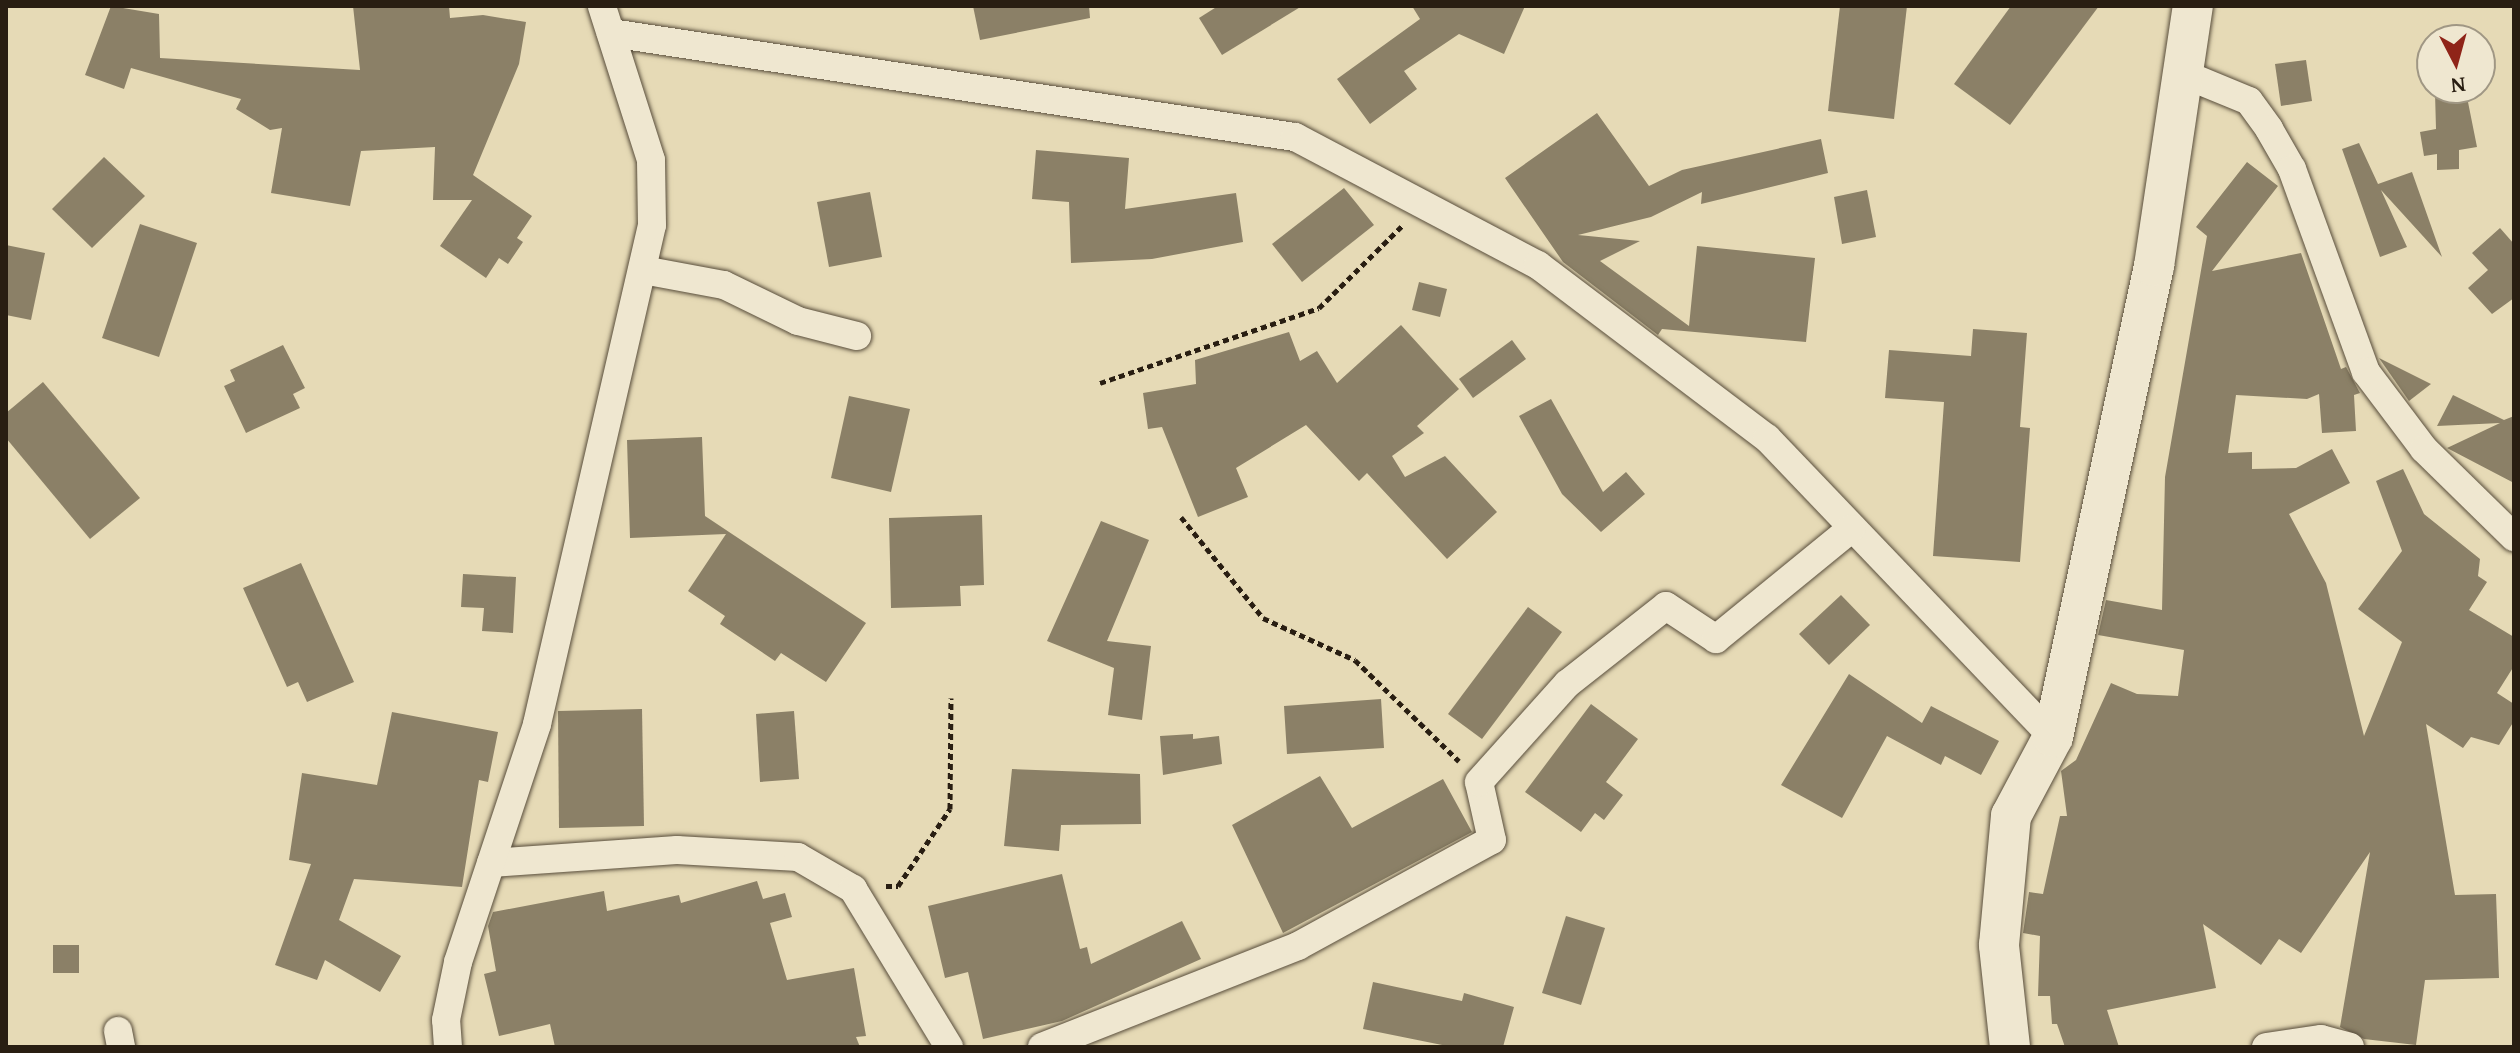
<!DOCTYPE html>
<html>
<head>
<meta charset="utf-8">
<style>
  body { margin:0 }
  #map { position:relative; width:2520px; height:1053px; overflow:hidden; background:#e6dab6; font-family:"Gentium Book Plus",serif }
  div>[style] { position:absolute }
  .building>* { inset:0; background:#8b8067 }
  .path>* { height:5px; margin-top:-2.5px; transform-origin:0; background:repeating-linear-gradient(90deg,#291e12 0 6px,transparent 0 10px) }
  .roads { filter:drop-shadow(0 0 2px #584d3b) drop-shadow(0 0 2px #584d3b) }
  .street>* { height:28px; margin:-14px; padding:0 14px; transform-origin:14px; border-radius:14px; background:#efe7d0 }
  .secondary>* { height:40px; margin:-20px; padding:0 20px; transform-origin:20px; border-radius:20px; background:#efe7d0 }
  span { translate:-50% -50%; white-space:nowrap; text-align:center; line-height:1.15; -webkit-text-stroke:7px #efe7d0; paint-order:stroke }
  .frame { position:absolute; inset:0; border:8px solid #291e12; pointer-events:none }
  .north { position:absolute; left:2416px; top:24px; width:80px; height:80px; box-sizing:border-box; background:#efe7d0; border:2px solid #a09784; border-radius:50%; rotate:174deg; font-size:22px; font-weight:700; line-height:32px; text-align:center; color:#291e12 }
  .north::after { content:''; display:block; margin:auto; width:28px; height:36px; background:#8f2418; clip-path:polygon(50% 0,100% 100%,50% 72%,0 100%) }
</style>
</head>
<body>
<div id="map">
  <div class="building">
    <i style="clip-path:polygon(111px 6px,159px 14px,160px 58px,360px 70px,353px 6px,449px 6px,450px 18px,483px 15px,526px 22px,519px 64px,473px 175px,532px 216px,517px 238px,523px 242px,508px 264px,499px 258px,486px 278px,440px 246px,472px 200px,433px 200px,435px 147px,361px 151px,350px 206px,271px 193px,282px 128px,270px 130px,236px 109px,241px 99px,131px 68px,124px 89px,85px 75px)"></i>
    <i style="clip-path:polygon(973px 6px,1089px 6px,1090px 18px,980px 40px)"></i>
    <i style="clip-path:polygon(1218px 6px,1302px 6px,1222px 55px,1199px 18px)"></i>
    <i style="clip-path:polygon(1412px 6px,1525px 6px,1504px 54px,1459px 34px,1404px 71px,1417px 89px,1370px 124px,1337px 79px,1420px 19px)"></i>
    <i style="clip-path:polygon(1840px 6px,1907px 6px,1894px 119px,1828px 111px)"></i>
    <i style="clip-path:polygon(2011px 6px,2099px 6px,2010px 125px,1954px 84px)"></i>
    <i style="clip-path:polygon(2306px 60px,2312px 101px,2281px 106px,2275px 64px)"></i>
    <i style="clip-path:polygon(2435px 93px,2459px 93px,2459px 102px,2468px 102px,2477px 147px,2459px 150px,2459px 169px,2437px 170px,2437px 154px,2424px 156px,2420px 132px,2436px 129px)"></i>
    <i style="clip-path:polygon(1597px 113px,1649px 186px,1682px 170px,1821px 139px,1828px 173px,1701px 204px,1702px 192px,1651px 217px,1578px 235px,1640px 241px,1600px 261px,1689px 326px,1697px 246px,1815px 258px,1806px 342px,1662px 329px,1658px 335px,1563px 262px,1505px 178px)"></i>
    <i style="clip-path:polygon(2359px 143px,2378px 184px,2412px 172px,2442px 257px,2381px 190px,2407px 247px,2380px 257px,2342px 149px)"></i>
    <i style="clip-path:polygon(1036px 150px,1129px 158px,1125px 209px,1236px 193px,1243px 242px,1152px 259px,1071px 263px,1069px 202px,1032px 199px)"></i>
    <i style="clip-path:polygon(104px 157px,145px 196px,92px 248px,52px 209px)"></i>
    <i style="clip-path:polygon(2247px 162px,2278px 186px,2212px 271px,2301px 253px,2341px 369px,2346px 367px,2360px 393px,2354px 395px,2356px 431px,2322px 433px,2319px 394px,2307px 399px,2236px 395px,2228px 453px,2252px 452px,2252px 469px,2296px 468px,2332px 449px,2350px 483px,2289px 514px,2326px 583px,2364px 736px,2402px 642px,2358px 609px,2402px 551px,2376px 481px,2403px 469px,2424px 514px,2480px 559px,2478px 576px,2487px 582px,2469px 610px,2514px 637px,2514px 666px,2497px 693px,2514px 704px,2514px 721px,2499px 745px,2471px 737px,2463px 748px,2426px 724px,2455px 895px,2496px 894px,2499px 978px,2425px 980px,2416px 1045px,2364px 1039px,2340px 1027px,2370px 852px,2301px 953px,2279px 939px,2261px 965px,2203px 924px,2216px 988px,2107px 1010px,2119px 1047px,2065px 1047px,2057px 1024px,2052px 1024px,2050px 996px,2038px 996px,2040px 936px,2023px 933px,2029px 892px,2043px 894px,2060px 816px,2067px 816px,2061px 771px,2076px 760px,2111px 683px,2137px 694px,2178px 696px,2184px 650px,2098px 635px,2106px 600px,2162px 610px,2165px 477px,2207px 236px,2196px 227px)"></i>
    <i style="clip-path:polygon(1344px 188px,1374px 225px,1302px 282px,1272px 244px)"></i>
    <i style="clip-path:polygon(1867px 190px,1876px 237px,1842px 244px,1834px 197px)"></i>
    <i style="clip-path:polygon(870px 192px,882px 257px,829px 267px,817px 202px)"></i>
    <i style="clip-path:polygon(140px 224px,197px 243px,159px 357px,102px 338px)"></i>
    <i style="clip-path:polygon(2500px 228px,2514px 244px,2514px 298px,2492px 314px,2468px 288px,2488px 270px,2472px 253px)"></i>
    <i style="clip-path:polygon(6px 245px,45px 253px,31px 320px,6px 315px)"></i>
    <i style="clip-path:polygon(1419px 282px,1447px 289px,1440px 317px,1412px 310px)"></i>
    <i style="clip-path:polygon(1401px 325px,1459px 389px,1417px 426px,1424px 433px,1392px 456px,1405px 477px,1445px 456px,1497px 512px,1447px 559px,1367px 473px,1359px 481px,1306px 425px,1236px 468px,1248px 497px,1198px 517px,1162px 427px,1148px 429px,1143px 393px,1196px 384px,1195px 360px,1289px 332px,1300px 361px,1317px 351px,1337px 383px)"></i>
    <i style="clip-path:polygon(1973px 329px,2027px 333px,2020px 427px,2030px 428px,2020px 562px,1933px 556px,1944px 402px,1885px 398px,1889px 350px,1971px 356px)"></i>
    <i style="clip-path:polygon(1512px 340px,1526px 359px,1473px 398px,1459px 379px)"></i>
    <i style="clip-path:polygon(283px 345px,305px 388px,293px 394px,300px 408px,246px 433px,224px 386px,235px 381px,230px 370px)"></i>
    <i style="clip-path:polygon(2379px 358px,2431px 384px,2409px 401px)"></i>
    <i style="clip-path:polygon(43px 382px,140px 498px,90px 539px,6px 438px,6px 413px)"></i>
    <i style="clip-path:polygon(2453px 395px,2504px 420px,2514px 416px,2514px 483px,2447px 448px,2500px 423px,2437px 426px)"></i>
    <i style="clip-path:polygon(849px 396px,910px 409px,891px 492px,831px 478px)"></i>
    <i style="clip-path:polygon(1551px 399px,1603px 492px,1626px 472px,1645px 494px,1601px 532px,1562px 494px,1519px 416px)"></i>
    <i style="clip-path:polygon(702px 437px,705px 516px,866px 623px,826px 682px,781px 653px,775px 661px,720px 624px,725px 616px,688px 591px,726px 534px,630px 538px,627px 440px)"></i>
    <i style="clip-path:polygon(982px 515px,984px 585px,960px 586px,961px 606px,891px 608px,889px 518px)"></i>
    <i style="clip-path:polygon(1101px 521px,1149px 540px,1107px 641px,1151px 646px,1142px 720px,1108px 715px,1114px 668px,1047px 641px)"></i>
    <i style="clip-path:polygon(301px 563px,354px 682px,307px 702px,298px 682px,287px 687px,243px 588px)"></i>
    <i style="clip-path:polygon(463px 574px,516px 577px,513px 633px,482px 631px,484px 608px,461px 607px)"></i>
    <i style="clip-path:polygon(1841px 595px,1870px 625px,1829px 665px,1799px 634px)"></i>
    <i style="clip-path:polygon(1528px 607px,1562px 632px,1482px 739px,1448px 714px)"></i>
    <i style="clip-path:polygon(1849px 674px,1922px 723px,1931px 706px,1999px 741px,1981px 775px,1945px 756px,1941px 765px,1887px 736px,1842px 818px,1781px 785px)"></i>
    <i style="clip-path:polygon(1381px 699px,1384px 748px,1287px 754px,1284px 706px)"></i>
    <i style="clip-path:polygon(1591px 704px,1638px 739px,1606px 782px,1623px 795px,1604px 820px,1595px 813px,1581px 832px,1525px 792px)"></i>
    <i style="clip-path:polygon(642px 709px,644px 826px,559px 828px,558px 711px)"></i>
    <i style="clip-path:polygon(794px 711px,799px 779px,760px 782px,756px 714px)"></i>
    <i style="clip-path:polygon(392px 712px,498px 732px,488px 782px,479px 780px,462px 887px,354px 879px,339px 920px,401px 956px,380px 992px,325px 960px,317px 980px,275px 965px,311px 864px,289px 860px,302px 773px,377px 785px)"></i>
    <i style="clip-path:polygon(1193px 734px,1193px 739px,1219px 736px,1222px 764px,1163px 775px,1160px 736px)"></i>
    <i style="clip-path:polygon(1012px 769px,1140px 774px,1141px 824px,1061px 825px,1059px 851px,1004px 846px)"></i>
    <i style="clip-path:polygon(1320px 776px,1352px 828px,1443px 779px,1472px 832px,1283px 933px,1232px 825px)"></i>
    <i style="clip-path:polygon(1062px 874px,1080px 949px,1087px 947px,1091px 964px,1182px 921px,1201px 959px,1062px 1021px,983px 1039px,968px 972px,945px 978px,928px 906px)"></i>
    <i style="clip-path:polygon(757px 881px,763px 899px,785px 893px,792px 917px,770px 923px,787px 980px,854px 968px,866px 1036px,856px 1037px,860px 1047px,555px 1047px,550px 1024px,499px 1036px,484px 974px,496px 971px,488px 926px,493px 912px,604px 891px,607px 911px,679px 895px,681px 903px)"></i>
    <i style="clip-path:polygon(1566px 916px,1605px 928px,1581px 1005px,1542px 993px)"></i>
    <i style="clip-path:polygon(53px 945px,79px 945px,79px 973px,53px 973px)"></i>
    <i style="clip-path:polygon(1373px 982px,1462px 1001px,1464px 993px,1514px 1007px,1503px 1047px,1452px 1047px,1363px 1029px)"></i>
  </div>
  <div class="path">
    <i style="left:1100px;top:383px;width:231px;rotate:-18.9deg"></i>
    <i style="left:1319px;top:308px;width:118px;rotate:-44.7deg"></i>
    <i style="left:1181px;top:517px;width:130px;rotate:50.9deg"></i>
    <i style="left:1263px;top:618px;width:101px;rotate:24.5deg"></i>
    <i style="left:1355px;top:660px;width:145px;rotate:44.2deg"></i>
    <i style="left:886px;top:886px;width:12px"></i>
    <i style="left:898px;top:886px;width:93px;rotate:-56deg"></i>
    <i style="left:950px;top:809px;width:111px;rotate:-89.5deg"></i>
  </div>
  <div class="roads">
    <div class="street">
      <i style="left:611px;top:33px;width:692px;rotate:8.65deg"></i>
      <i style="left:1295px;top:137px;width:275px;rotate:27.8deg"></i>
      <i style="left:1538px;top:265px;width:287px;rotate:37.1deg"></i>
      <i style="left:1767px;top:438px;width:414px;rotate:46.3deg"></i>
      <i style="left:2186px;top:75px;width:68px;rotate:22.4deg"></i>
      <i style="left:2249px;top:101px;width:34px;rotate:54deg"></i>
      <i style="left:2269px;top:129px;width:46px;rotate:60.1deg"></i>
      <i style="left:2292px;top:169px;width:216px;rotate:70deg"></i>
      <i style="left:2366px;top:372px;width:96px;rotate:53deg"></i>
      <i style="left:2424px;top:449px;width:126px;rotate:44.4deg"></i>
      <i style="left:643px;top:270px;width:82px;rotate:10.5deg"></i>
      <i style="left:724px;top:285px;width:82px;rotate:25.9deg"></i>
      <i style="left:798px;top:321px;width:61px;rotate:14.3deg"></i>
      <i style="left:491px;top:863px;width:186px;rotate:-4deg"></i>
      <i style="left:677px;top:850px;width:121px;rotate:3.3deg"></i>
      <i style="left:798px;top:857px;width:64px;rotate:30.2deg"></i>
      <i style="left:853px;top:889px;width:185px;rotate:58.7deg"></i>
      <i style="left:118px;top:1031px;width:16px;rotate:79deg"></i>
      <i style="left:448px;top:1047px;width:27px;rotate:-94deg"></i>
      <i style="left:446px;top:1020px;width:59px;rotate:-78.3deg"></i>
      <i style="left:458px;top:962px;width:251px;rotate:-71.6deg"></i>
      <i style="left:537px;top:724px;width:512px;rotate:-77.02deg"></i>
      <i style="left:652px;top:225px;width:65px;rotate:-90.9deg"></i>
      <i style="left:651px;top:160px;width:162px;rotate:-107.7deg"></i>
      <i style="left:1042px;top:1047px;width:275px;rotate:-21.5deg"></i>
      <i style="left:1298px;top:946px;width:221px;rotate:-28.7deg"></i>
      <i style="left:1492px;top:840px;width:59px;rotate:-102.6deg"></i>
      <i style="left:1479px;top:782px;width:132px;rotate:-48.1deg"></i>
      <i style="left:1567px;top:684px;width:126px;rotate:-38.2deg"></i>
      <i style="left:1666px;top:606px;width:60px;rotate:33.4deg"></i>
      <i style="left:1716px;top:639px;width:174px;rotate:-39.2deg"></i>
      <i style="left:2266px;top:1047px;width:56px;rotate:-8.3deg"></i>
      <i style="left:2321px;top:1039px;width:30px;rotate:15deg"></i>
    </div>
    <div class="secondary">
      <i style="left:2010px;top:1047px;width:103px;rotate:-96.2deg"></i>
      <i style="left:1999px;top:945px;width:130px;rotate:-84.7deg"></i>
      <i style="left:2011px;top:816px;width:89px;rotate:-62deg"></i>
      <i style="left:2053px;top:737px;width:482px;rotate:-77.9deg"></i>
      <i style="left:2154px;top:266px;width:263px;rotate:-81.5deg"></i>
    </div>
  </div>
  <div class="frame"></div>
  <div class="north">N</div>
</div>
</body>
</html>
